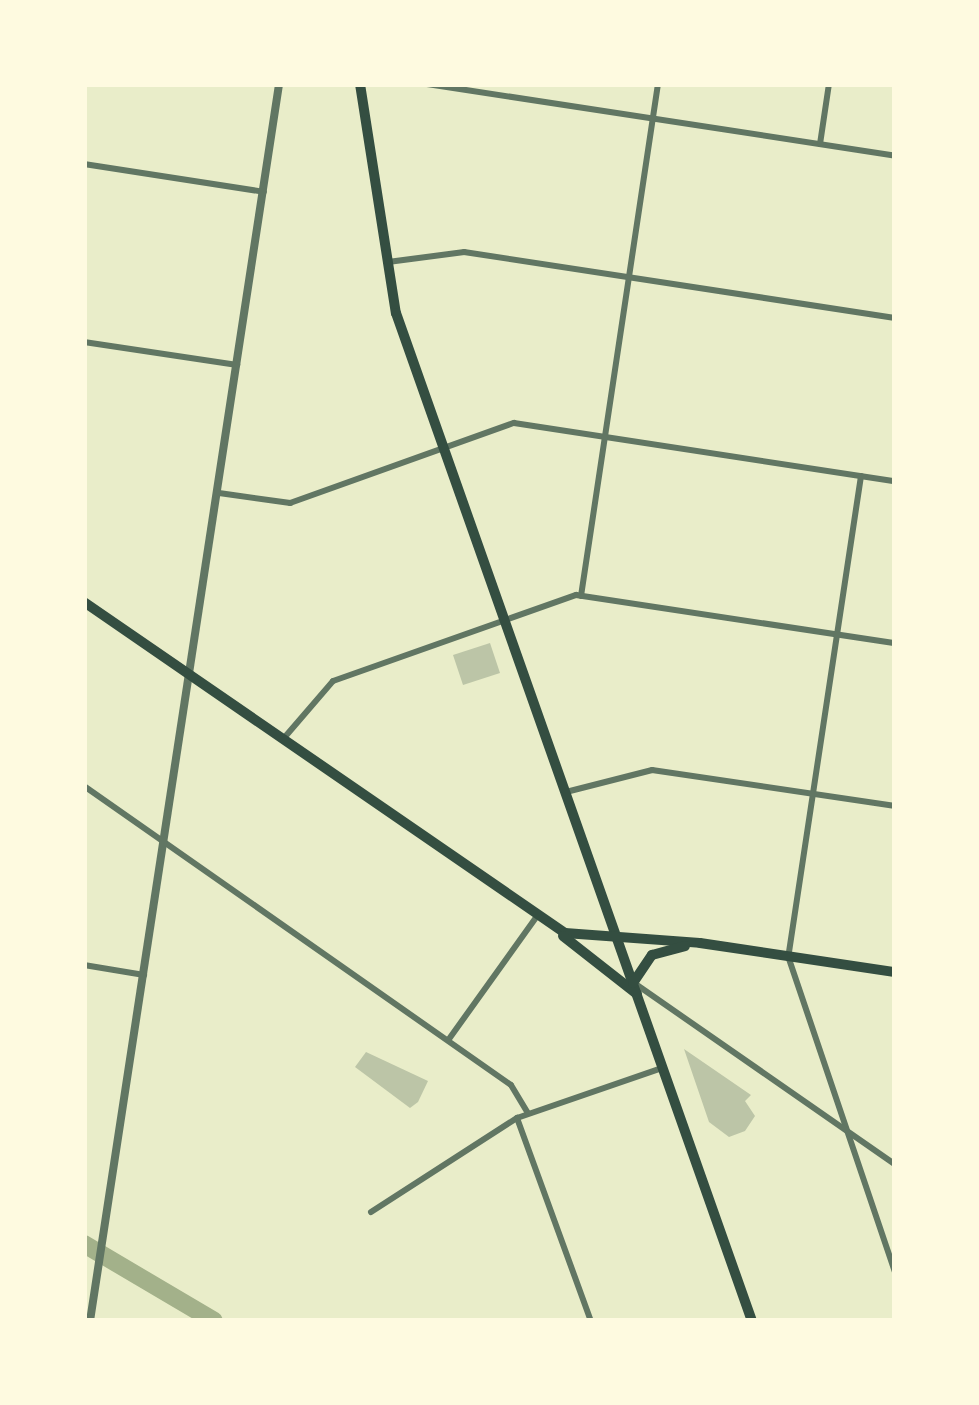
<!DOCTYPE html>
<html>
<head>
<meta charset="utf-8">
<style>
  body { margin:0 }
  #map { position:relative; width:979px; height:1405px; overflow:hidden; background:#e9edc9; font-family:Lato,sans-serif }
  div>[style] { position:absolute }
  .river>* { height:18px; margin:-9px; padding:0 9px; transform-origin:9px; border-radius:9px; background:#a3b18a }
  .building>* { inset:0; background:#bcc5a7 }
  .minor>* { height:6px; margin:-3px; padding:0 3px; transform-origin:3px; border-radius:3px; background:#617663 }
  .tertiary>* { height:8px; margin:-4px; padding:0 4px; transform-origin:4px; border-radius:4px; background:#617663 }
  .primary>* { height:10px; margin:-5px; padding:0 5px; transform-origin:5px; border-radius:5px; background:#344e41 }
  span { translate:-50% -50%; white-space:nowrap; text-align:center; line-height:1.15; -webkit-text-stroke:9px #fefae0; paint-order:stroke }
  .frame { position:absolute; inset:0; border:87px solid #fefae0; pointer-events:none }
</style>
</head>
<body>
<div id="map">
  <div class="river">
    <i style="left:84px;top:1244px;width:151px;rotate:30.6deg"></i>
  </div>
  <div class="building">
    <i style="clip-path:polygon(490px 643px,500px 673px,463px 685px,453px 655px)"></i>
    <i style="clip-path:polygon(684px 1049px,751px 1095px,745px 1101px,755px 1116px,745px 1131px,729px 1137px,709px 1122px)"></i>
    <i style="clip-path:polygon(366px 1052px,428px 1081px,418px 1102px,410px 1108px,355px 1067px)"></i>
  </div>
  <div class="minor">
    <i style="left:427px;top:84px;width:474px;rotate:8.7deg"></i>
    <i style="left:820px;top:144px;width:61px;rotate:-81.5deg"></i>
    <i style="left:84px;top:164px;width:182px;rotate:8.8deg"></i>
    <i style="left:388px;top:262px;width:77px;rotate:-7.5deg"></i>
    <i style="left:464px;top:252px;width:436px;rotate:8.7deg"></i>
    <i style="left:84px;top:342px;width:155px;rotate:8.5deg"></i>
    <i style="left:861px;top:476px;width:486px;rotate:98.6deg"></i>
    <i style="left:788px;top:956px;width:335px;rotate:71.3deg"></i>
    <i style="left:219px;top:493px;width:72px;rotate:8deg"></i>
    <i style="left:290px;top:503px;width:238px;rotate:-19.7deg"></i>
    <i style="left:514px;top:423px;width:385px;rotate:8.7deg"></i>
    <i style="left:581px;top:596px;width:518px;rotate:-81.45deg"></i>
    <i style="left:284px;top:738px;width:75px;rotate:-49.3deg"></i>
    <i style="left:333px;top:681px;width:258px;rotate:-19.5deg"></i>
    <i style="left:576px;top:595px;width:323px;rotate:8.6deg"></i>
    <i style="left:84px;top:786px;width:521px;rotate:35deg"></i>
    <i style="left:511px;top:1085px;width:33px;rotate:59deg"></i>
    <i style="left:566px;top:792px;width:89px;rotate:-14.3deg"></i>
    <i style="left:652px;top:770px;width:246px;rotate:8.4deg"></i>
    <i style="left:84px;top:965px;width:61px;rotate:9.5deg"></i>
    <i style="left:637px;top:985px;width:314px;rotate:34.8deg"></i>
    <i style="left:449px;top:1039px;width:151px;rotate:-54.4deg"></i>
    <i style="left:517px;top:1118px;width:216px;rotate:70deg"></i>
    <i style="left:371px;top:1212px;width:174px;rotate:-32.8deg"></i>
    <i style="left:517px;top:1118px;width:153px;rotate:-19deg"></i>
  </div>
  <div class="tertiary">
    <i style="left:90px;top:1321px;width:1251px;rotate:-81.31deg"></i>
  </div>
  <div class="primary">
    <i style="left:360px;top:84px;width:232px;rotate:81.1deg"></i>
    <i style="left:396px;top:313px;width:1069px;rotate:70.55deg"></i>
    <i style="left:84px;top:602px;width:584px;rotate:34.53deg"></i>
    <i style="left:565px;top:933px;width:135px;rotate:4.2deg"></i>
    <i style="left:700px;top:943px;width:197px;rotate:8.5deg"></i>
    <i style="left:563px;top:936px;width:94px;rotate:38.1deg"></i>
    <i style="left:633px;top:983px;width:34px;rotate:-56deg"></i>
    <i style="left:652px;top:955px;width:34px;rotate:-15deg"></i>
  </div>
  <div class="frame"></div>
</div>
</body>
</html>
